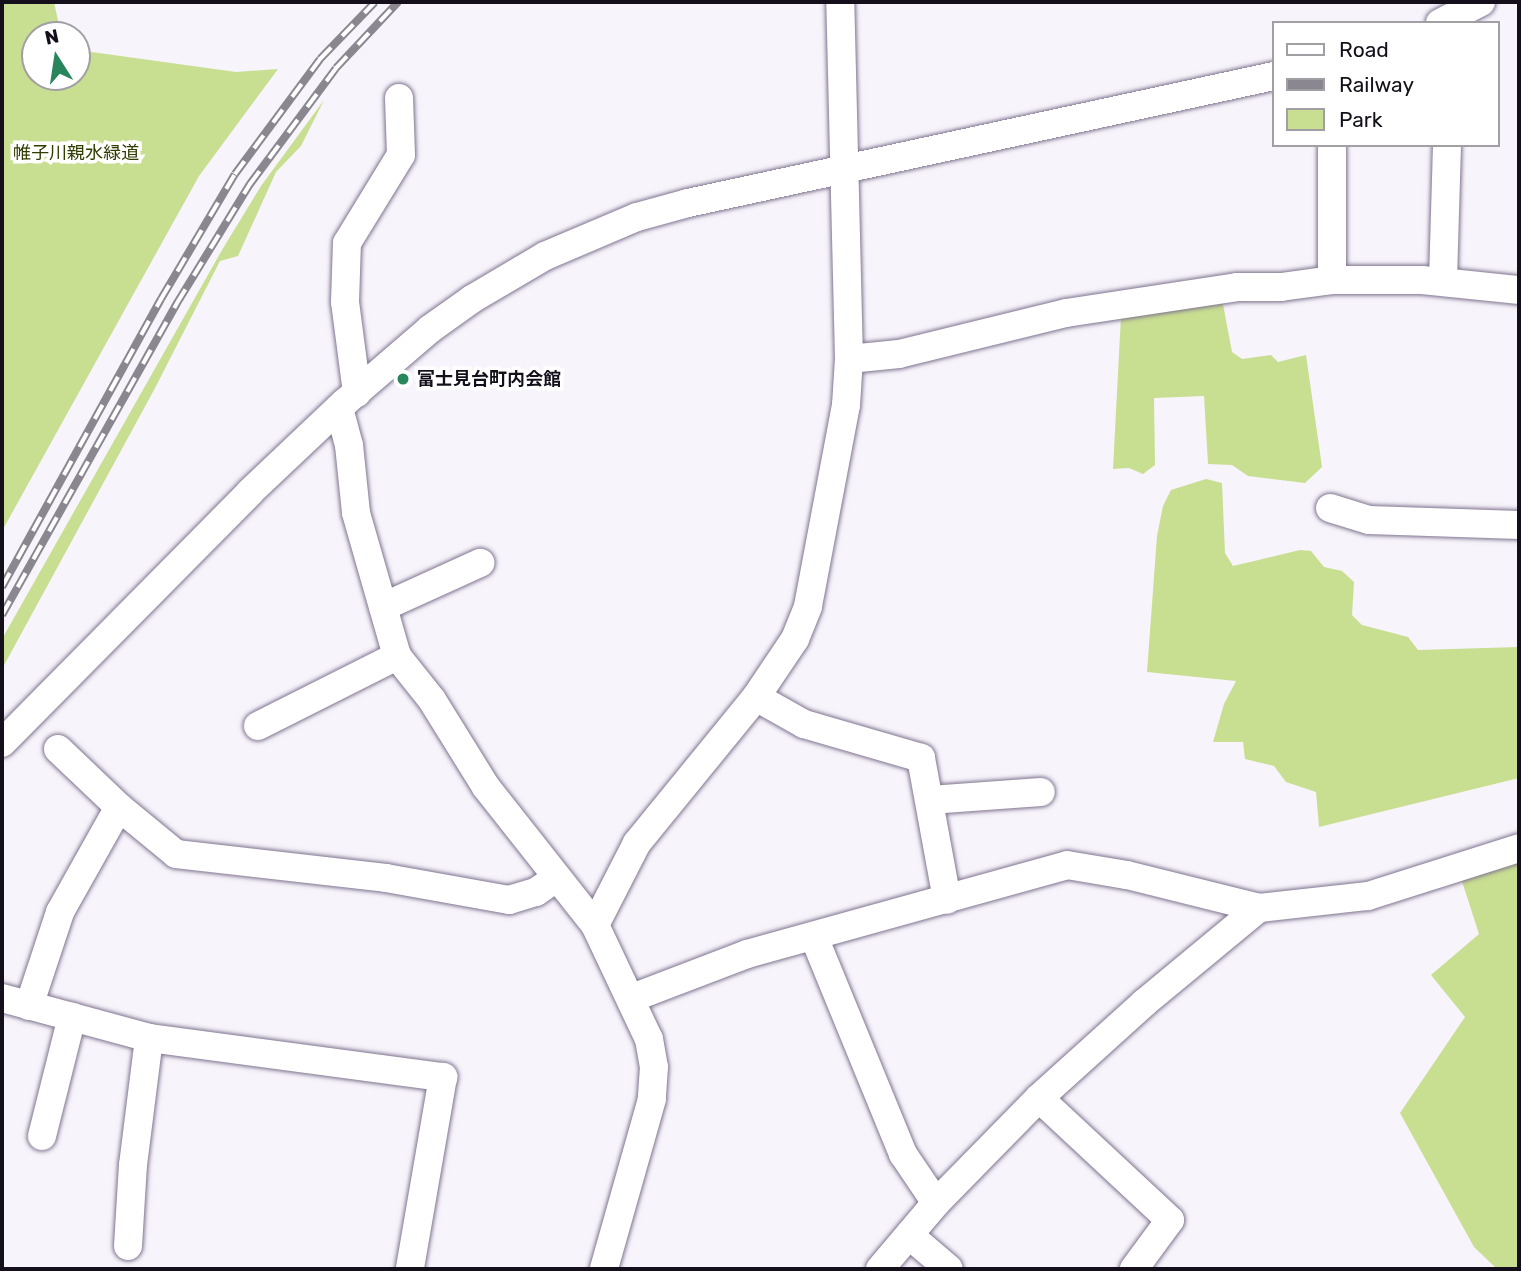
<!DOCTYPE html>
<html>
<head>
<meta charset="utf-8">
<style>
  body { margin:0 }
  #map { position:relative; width:1521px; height:1271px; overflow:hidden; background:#f7f4fb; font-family:Rubik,"Noto Sans JP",sans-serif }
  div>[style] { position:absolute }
  .green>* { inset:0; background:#c8de91 }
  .roads { filter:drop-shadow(0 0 2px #807490) drop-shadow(0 0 2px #807490) }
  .minor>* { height:28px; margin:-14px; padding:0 14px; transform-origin:14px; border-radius:14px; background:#fff }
  .rail>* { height:8px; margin-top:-4px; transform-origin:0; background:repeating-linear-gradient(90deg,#fff 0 16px,#8b8790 0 32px); box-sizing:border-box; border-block:2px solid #8b8790 }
  .dots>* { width:19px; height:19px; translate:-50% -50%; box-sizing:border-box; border:4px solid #fff; border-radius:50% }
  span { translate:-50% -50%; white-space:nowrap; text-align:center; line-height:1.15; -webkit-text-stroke:7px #fff; paint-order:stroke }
  .park-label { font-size:18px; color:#303d00 }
  .poi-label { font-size:18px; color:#140f1a; font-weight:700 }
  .left { translate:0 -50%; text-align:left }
  .frame { position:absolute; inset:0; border:4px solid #140f1a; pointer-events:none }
  .legend { position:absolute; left:1272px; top:21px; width:228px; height:126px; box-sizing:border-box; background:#fff; border:2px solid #a19fa3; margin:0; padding:9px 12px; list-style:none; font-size:21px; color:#140f1a }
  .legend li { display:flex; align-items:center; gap:14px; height:35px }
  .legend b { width:35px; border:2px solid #a19fa3 }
  .north { position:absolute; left:21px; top:21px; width:70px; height:70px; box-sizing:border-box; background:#fff; border:2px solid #a19fa3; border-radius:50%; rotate:348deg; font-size:19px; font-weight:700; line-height:28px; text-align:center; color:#140f1a }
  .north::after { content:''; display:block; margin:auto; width:24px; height:32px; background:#28855c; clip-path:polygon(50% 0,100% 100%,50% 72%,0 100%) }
</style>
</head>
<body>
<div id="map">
  <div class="green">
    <i style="clip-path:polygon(2px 2px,54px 2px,61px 35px,35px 35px,35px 77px,77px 77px,77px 50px,236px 72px,278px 69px,199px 176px,2px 531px)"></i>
    <i style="clip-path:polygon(324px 100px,301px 146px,276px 172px,238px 256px,220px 261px,154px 390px,2px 669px,2px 639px,222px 250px,261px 186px)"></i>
    <i style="clip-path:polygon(1222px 299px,1232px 352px,1242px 359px,1271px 355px,1278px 362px,1306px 355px,1322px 467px,1305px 483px,1248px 476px,1232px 465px,1208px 464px,1204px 396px,1154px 398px,1155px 465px,1143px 474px,1129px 468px,1113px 469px,1121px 316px)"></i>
    <i style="clip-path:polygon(1206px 479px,1222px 483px,1225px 553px,1233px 566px,1300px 550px,1311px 551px,1324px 567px,1342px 571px,1354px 582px,1352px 615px,1362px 625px,1408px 637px,1418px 650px,1519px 647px,1519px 778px,1319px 827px,1316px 792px,1286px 782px,1274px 766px,1245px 759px,1243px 742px,1213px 742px,1224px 704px,1236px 681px,1147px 672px,1157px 536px,1163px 506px,1171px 490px)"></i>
    <i style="clip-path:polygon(1519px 854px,1519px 1269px,1497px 1269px,1474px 1247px,1400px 1113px,1465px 1017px,1431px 975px,1479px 934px,1460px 875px)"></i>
  </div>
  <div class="roads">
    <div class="minor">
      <i style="left:1440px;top:23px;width:46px;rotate:-27.1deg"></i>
      <i style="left:1332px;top:280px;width:135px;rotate:-90deg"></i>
      <i style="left:1443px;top:280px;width:135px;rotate:-88.3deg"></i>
      <i style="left:849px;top:359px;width:50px;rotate:-5.7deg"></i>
      <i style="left:899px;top:354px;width:172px;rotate:-13.8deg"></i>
      <i style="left:1066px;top:313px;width:173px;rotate:-8.6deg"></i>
      <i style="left:1237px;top:287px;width:44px"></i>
      <i style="left:1281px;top:287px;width:51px;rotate:-7.8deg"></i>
      <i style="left:1332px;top:280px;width:90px"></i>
      <i style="left:1422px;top:280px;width:98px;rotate:5.9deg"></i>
      <i style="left:357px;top:393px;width:92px;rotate:-97.5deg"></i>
      <i style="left:345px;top:302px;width:59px;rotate:-88.1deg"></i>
      <i style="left:347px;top:243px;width:103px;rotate:-58.5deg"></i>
      <i style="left:401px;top:155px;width:57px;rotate:-92deg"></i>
      <i style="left:339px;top:408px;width:38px;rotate:75deg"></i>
      <i style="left:349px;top:445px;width:68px;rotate:84.1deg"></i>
      <i style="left:356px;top:513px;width:149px;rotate:74deg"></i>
      <i style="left:397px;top:656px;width:56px;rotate:51.5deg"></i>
      <i style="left:432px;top:700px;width:102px;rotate:58.2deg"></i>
      <i style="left:486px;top:787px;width:176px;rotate:51.7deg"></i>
      <i style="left:595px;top:925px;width:126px;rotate:64.7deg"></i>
      <i style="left:649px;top:1039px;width:28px;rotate:80deg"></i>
      <i style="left:654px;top:1067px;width:32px;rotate:94deg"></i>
      <i style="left:652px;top:1099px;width:177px;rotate:105.8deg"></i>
      <i style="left:1330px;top:508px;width:41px;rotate:17.1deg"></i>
      <i style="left:1369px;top:520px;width:150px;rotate:1.9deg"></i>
      <i style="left:383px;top:607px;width:107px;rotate:-24.4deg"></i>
      <i style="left:756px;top:697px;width:55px;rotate:29.4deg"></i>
      <i style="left:804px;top:724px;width:122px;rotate:16.2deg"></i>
      <i style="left:921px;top:758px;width:144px;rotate:79.6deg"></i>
      <i style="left:258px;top:726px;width:156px;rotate:-26.7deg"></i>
      <i style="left:2px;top:743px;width:353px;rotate:-45.3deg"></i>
      <i style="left:250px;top:492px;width:129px;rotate:-43.4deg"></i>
      <i style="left:344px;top:403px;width:113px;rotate:-40.7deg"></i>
      <i style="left:430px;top:329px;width:52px;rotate:-35.5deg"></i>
      <i style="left:472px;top:299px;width:85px;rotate:-30.5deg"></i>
      <i style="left:545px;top:256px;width:100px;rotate:-23deg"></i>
      <i style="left:637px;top:217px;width:53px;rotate:-15.4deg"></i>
      <i style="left:688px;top:203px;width:600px;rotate:-12.23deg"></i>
      <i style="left:58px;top:749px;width:84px;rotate:43.6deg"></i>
      <i style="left:930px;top:800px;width:111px;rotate:-4.1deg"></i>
      <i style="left:595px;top:925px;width:92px;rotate:-62.9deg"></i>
      <i style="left:637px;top:843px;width:188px;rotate:-50.8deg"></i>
      <i style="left:756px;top:697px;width:70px;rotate:-56.1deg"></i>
      <i style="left:795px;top:639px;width:35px;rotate:-68deg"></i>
      <i style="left:808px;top:606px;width:205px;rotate:-79.3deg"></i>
      <i style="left:846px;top:405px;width:46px;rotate:-86.3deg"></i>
      <i style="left:849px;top:359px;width:357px;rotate:-91.4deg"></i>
      <i style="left:814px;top:937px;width:235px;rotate:67.7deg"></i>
      <i style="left:903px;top:1154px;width:59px;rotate:56deg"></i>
      <i style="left:2px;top:998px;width:152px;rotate:15.2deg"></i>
      <i style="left:149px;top:1038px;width:297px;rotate:7.6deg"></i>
      <i style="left:443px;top:1077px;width:195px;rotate:99.8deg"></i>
      <i style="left:632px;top:998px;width:123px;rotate:-20.9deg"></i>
      <i style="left:747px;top:954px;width:332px;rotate:-15.5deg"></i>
      <i style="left:1067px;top:865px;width:61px;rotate:9.5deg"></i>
      <i style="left:1127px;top:875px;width:136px;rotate:14deg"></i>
      <i style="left:1259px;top:908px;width:110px;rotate:-6.3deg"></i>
      <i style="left:1368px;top:896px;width:158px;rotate:-17.6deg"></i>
      <i style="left:29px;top:1006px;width:99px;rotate:-71.7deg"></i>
      <i style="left:60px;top:912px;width:120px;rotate:-60.7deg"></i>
      <i style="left:119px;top:807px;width:74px;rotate:39.5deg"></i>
      <i style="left:176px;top:854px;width:211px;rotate:6.5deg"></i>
      <i style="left:386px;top:878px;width:125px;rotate:10.1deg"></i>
      <i style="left:509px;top:900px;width:28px;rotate:-17deg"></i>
      <i style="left:536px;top:892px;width:24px;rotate:-35deg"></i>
      <i style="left:1039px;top:1098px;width:179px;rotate:43deg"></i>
      <i style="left:1170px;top:1220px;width:61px;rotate:126.3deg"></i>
      <i style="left:42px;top:1136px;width:123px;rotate:-75.9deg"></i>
      <i style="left:909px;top:1235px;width:52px;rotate:40.4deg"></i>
      <i style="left:128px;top:1246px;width:81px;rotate:-86.5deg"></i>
      <i style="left:133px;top:1165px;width:128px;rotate:-82.8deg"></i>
      <i style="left:880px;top:1269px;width:87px;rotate:-49.7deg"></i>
      <i style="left:936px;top:1203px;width:147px;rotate:-45.6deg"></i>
      <i style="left:1039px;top:1098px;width:142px;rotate:-42.1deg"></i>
      <i style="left:1144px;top:1003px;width:149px;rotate:-39.6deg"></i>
    </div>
  </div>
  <div class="rail">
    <i style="left:2px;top:587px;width:329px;rotate:-61.1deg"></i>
    <i style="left:161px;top:299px;width:145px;rotate:-59.4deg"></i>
    <i style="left:235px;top:174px;width:143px;rotate:-53.5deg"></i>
    <i style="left:320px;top:59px;width:79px;rotate:-46deg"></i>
    <i style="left:2px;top:615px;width:358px;rotate:-60.7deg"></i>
    <i style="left:177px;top:303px;width:140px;rotate:-58.5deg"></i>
    <i style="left:250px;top:184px;width:144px;rotate:-53.4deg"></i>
    <i style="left:336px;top:68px;width:91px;rotate:-46.8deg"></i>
  </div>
  <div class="dots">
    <i style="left:403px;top:379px;background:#28855c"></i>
  </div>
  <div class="park-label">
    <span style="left:76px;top:153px">帷子川親水緑道</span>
  </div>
  <div class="poi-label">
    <span class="left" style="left:417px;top:379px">富士見台町内会館</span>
  </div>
  <div class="frame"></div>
  <ul class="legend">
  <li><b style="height:9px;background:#fff"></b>Road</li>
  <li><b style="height:9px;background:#8b8790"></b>Railway</li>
  <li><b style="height:19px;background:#c8de91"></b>Park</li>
  </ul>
  <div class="north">N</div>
</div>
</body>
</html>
